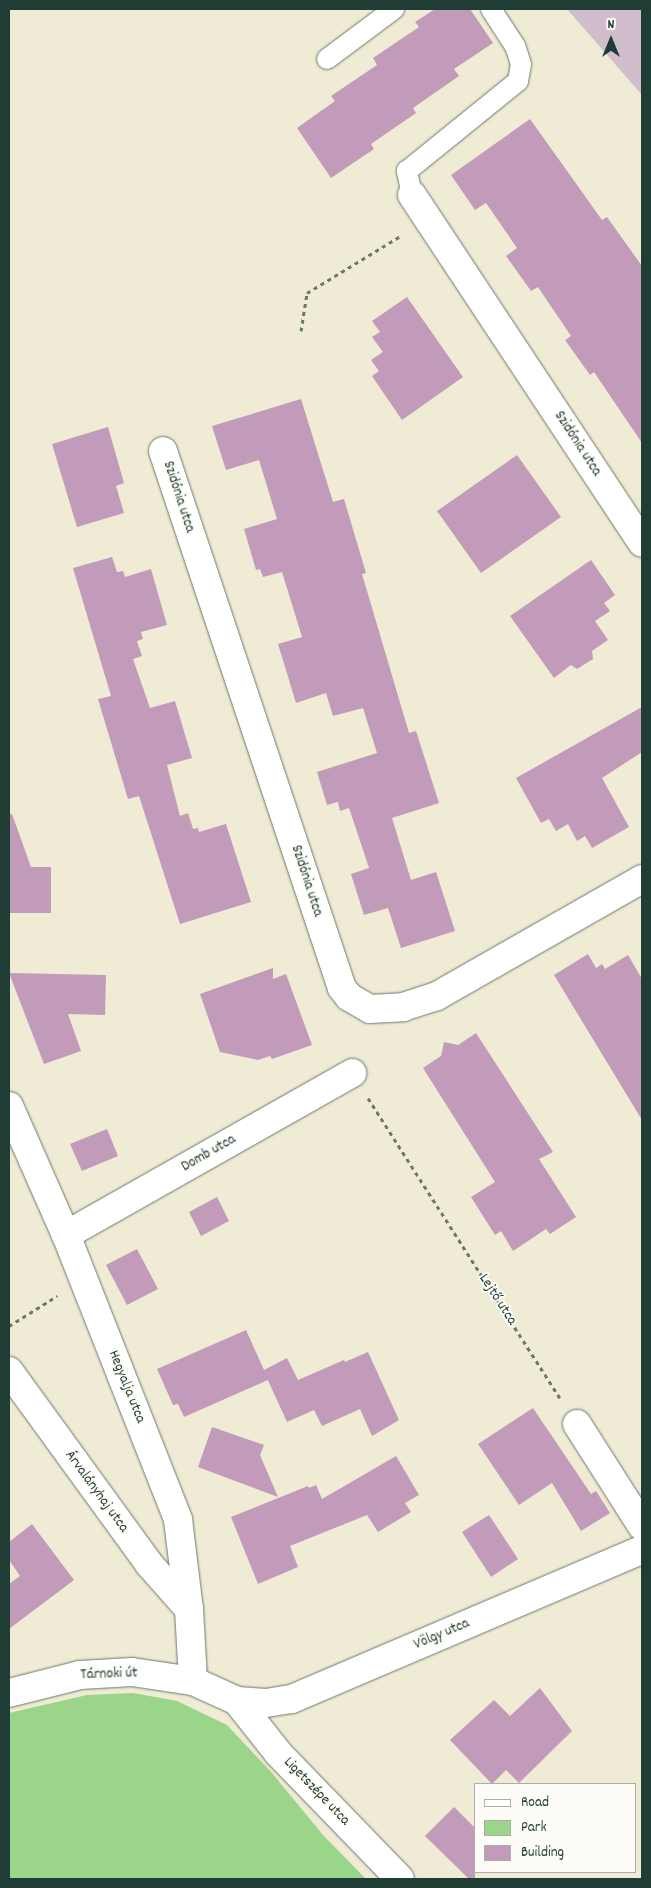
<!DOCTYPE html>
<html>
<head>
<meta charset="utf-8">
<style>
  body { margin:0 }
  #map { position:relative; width:651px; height:1888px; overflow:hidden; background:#f0ebd4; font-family:Dekko,sans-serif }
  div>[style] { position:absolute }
  .industrial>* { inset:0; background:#d1bdcb }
  .green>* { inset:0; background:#9bd589 }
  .building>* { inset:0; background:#c19bb9 }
  .path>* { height:3px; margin-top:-1.5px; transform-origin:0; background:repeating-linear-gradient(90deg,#687a6c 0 4px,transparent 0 8px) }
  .roads { filter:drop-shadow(0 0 1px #687a6c) drop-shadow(0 0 1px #687a6c) }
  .lane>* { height:20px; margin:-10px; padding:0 10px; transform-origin:10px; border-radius:10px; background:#fff }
  .street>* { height:28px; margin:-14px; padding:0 14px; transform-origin:14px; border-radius:14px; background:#fff }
  .secondary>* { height:28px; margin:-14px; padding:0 14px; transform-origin:14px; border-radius:14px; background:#fff }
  span { translate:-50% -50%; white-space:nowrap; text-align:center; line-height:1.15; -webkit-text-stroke:4px #fdfcf7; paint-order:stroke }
  .street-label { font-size:15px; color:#1f3d34 }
  .frame { position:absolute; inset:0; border:10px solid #1f3d34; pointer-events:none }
  .legend { position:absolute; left:474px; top:1783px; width:162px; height:90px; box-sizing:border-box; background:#fdfcf7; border:1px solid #a4b0a9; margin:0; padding:6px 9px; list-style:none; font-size:15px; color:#1f3d34 }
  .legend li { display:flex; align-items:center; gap:10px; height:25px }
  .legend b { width:25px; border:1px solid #a4b0a9 }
  .north { position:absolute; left:586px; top:15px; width:50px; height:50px; -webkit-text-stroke:4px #fdfcf7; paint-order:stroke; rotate:0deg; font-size:14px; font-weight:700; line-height:20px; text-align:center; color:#1f3d34 }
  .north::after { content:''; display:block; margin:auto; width:18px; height:22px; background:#1f3d34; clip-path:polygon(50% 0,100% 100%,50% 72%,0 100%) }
</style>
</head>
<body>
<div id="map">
  <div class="industrial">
    <i style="clip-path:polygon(567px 9px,642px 9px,642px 95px)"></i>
  </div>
  <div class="green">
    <i style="clip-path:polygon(133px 1693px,177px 1701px,227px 1725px,272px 1773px,323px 1835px,366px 1879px,9px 1879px,9px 1713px,87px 1695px)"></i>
  </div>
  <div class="building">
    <i style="clip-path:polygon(435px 9px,470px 9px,493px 43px,454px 69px,459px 76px,413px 108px,416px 113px,371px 144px,374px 149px,331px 178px,297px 128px,335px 101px,331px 96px,377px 65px,373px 58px,419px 27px,415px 22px)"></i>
    <i style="clip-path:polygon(530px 119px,602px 220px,607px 217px,642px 266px,642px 443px,594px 372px,590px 375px,565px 340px,571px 336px,538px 287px,531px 291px,506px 256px,517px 248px,486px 203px,475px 210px,451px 175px)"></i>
    <i style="clip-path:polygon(407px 297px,463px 377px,402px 420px,372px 376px,379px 371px,371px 360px,383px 352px,372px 337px,380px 332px,372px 321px)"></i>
    <i style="clip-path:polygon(301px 399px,333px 502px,344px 499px,366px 573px,362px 574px,409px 733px,416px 731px,439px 803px,392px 818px,411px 880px,436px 872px,455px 931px,401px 948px,388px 908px,364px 915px,351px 874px,369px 868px,349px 808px,340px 811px,338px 802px,327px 805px,317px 772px,377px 753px,363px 708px,333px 716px,326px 693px,296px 703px,278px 644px,302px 637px,282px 572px,263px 577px,260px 569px,256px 570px,244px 529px,277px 519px,259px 460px,226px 470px,212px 426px)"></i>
    <i style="clip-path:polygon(108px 427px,124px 483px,116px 486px,124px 513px,77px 527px,52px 444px)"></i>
    <i style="clip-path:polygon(517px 455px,561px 517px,481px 573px,437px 511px)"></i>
    <i style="clip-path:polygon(112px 557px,117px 572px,123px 571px,125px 577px,151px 569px,167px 625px,141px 632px,143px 639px,137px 641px,142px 656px,133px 659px,150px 708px,175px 701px,192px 758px,167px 765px,180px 816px,188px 813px,193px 829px,198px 828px,199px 832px,226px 824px,251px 902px,180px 924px,139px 796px,128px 799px,98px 699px,111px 696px,73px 568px)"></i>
    <i style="clip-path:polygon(591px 560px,615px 595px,604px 603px,610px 611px,595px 621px,608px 640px,592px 651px,593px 659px,577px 669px,571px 665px,554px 678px,510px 616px)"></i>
    <i style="clip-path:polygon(642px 707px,642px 752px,602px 778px,629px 827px,592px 848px,585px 836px,577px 841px,568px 824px,556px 831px,549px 819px,541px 823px,516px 778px)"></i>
    <i style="clip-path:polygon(12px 814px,31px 867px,51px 867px,51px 913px,9px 913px,9px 815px)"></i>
    <i style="clip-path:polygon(588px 954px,596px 968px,602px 964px,605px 969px,628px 955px,642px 979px,642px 1120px,554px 975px)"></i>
    <i style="clip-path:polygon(273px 968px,273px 979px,286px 974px,312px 1045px,272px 1059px,270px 1056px,258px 1060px,220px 1052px,200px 994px)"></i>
    <i style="clip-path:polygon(9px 973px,106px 975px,105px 1015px,68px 1014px,81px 1051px,44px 1064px)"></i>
    <i style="clip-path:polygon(476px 1033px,553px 1152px,539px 1159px,576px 1217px,550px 1234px,546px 1229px,513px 1251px,501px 1231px,495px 1235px,471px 1197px,495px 1182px,423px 1068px,441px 1056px,444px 1042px,458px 1045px)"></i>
    <i style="clip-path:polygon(107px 1129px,118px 1156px,82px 1171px,70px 1144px)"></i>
    <i style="clip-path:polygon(217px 1197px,229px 1221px,201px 1236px,189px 1212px)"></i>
    <i style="clip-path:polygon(137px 1249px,158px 1289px,127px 1305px,106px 1265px)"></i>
    <i style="clip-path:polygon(246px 1330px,264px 1370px,287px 1358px,298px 1380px,344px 1360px,345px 1362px,368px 1352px,399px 1420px,372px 1436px,360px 1409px,322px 1426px,314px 1410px,287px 1422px,265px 1374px,268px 1380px,184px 1417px,178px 1404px,173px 1405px,157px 1369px)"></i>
    <i style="clip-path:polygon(533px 1408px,591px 1494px,596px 1491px,610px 1513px,581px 1531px,552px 1483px,519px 1505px,478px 1444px)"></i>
    <i style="clip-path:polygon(212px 1427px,264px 1445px,260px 1455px,278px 1497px,198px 1467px)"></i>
    <i style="clip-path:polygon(396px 1456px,419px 1495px,405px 1503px,411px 1512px,378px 1532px,367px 1515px,290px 1546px,298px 1567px,258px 1584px,231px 1517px,308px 1486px,309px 1488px,316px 1485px,322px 1499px)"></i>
    <i style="clip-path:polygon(489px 1515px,518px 1559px,491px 1577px,462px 1532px)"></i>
    <i style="clip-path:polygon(32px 1524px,74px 1580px,9px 1629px,9px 1584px,20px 1576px,9px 1560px,9px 1542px)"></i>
    <i style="clip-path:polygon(540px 1688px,572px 1731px,519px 1783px,506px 1770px,492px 1784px,450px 1740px,494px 1700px,510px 1716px)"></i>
    <i style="clip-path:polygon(454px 1807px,475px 1828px,475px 1879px,469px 1879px,425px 1836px)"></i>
  </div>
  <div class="path">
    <i style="left:301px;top:331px;width:38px;rotate:-81deg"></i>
    <i style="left:307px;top:293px;width:111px;rotate:-31.4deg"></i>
    <i style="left:368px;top:1098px;width:356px;rotate:57.4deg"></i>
    <i style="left:9px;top:1326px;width:57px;rotate:-32deg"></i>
  </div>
  <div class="roads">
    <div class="lane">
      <i style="left:327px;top:59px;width:84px;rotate:-36.7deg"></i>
      <i style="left:412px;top:195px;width:25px;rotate:-102deg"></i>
      <i style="left:407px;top:171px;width:143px;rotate:-39deg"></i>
      <i style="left:518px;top:81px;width:17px;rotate:-80deg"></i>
      <i style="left:521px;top:64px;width:19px;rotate:-108deg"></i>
      <i style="left:515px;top:46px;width:44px;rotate:-123deg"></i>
    </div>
    <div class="street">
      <i style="left:412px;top:195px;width:417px;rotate:56.5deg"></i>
      <i style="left:163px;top:451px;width:566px;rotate:71.57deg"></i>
      <i style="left:342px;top:988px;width:11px;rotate:52deg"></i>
      <i style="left:349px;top:997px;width:24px;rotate:30deg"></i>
      <i style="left:370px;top:1009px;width:33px;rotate:-3deg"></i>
      <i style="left:403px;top:1007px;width:36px;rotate:-18deg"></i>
      <i style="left:437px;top:996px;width:236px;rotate:-29.7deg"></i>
      <i style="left:9px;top:1106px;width:141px;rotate:66.2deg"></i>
      <i style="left:66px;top:1235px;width:306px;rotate:68.5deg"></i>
      <i style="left:178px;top:1520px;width:90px;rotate:83deg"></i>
      <i style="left:189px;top:1609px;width:72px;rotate:86.8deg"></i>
      <i style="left:66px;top:1235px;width:329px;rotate:-29.5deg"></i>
      <i style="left:9px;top:1371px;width:238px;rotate:54deg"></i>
      <i style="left:149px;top:1564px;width:60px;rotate:48.4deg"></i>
      <i style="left:577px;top:1424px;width:121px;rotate:57.5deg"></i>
      <i style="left:237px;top:1701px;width:66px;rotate:51.7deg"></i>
      <i style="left:278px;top:1753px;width:175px;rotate:45.9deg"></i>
    </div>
    <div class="secondary">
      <i style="left:9px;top:1693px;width:73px;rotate:-14.2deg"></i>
      <i style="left:80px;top:1675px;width:52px;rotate:-3.3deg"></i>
      <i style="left:132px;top:1672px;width:62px;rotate:8.4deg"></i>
      <i style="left:193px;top:1681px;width:48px;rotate:24.4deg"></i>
      <i style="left:237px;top:1701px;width:29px;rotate:4deg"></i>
      <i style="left:266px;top:1703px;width:26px;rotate:-9deg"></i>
      <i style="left:292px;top:1699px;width:380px;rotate:-23.1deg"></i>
    </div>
  </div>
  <div class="street-label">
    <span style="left:577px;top:444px;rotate:57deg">Szidónia utca</span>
    <span style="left:178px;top:497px;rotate:72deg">Szidónia utca</span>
    <span style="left:306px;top:881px;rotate:72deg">Szidónia utca</span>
    <span style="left:209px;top:1154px;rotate:-30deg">Domb utca</span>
    <span style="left:497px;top:1300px;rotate:57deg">Lejtő utca</span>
    <span style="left:126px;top:1387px;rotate:68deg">Hegyalja utca</span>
    <span style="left:96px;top:1492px;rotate:54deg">Árvalányhaj utca</span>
    <span style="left:442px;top:1635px;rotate:-23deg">Völgy utca</span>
    <span style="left:109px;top:1675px;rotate:-2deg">Tárnoki út</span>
    <span style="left:316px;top:1792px;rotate:46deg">Ligetszépe utca</span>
  </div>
  <div class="frame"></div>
  <ul class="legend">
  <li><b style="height:6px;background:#fff"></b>Road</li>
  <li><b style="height:14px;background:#9bd589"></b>Park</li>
  <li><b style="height:14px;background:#c19bb9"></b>Building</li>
  </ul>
  <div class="north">N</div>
</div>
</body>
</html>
